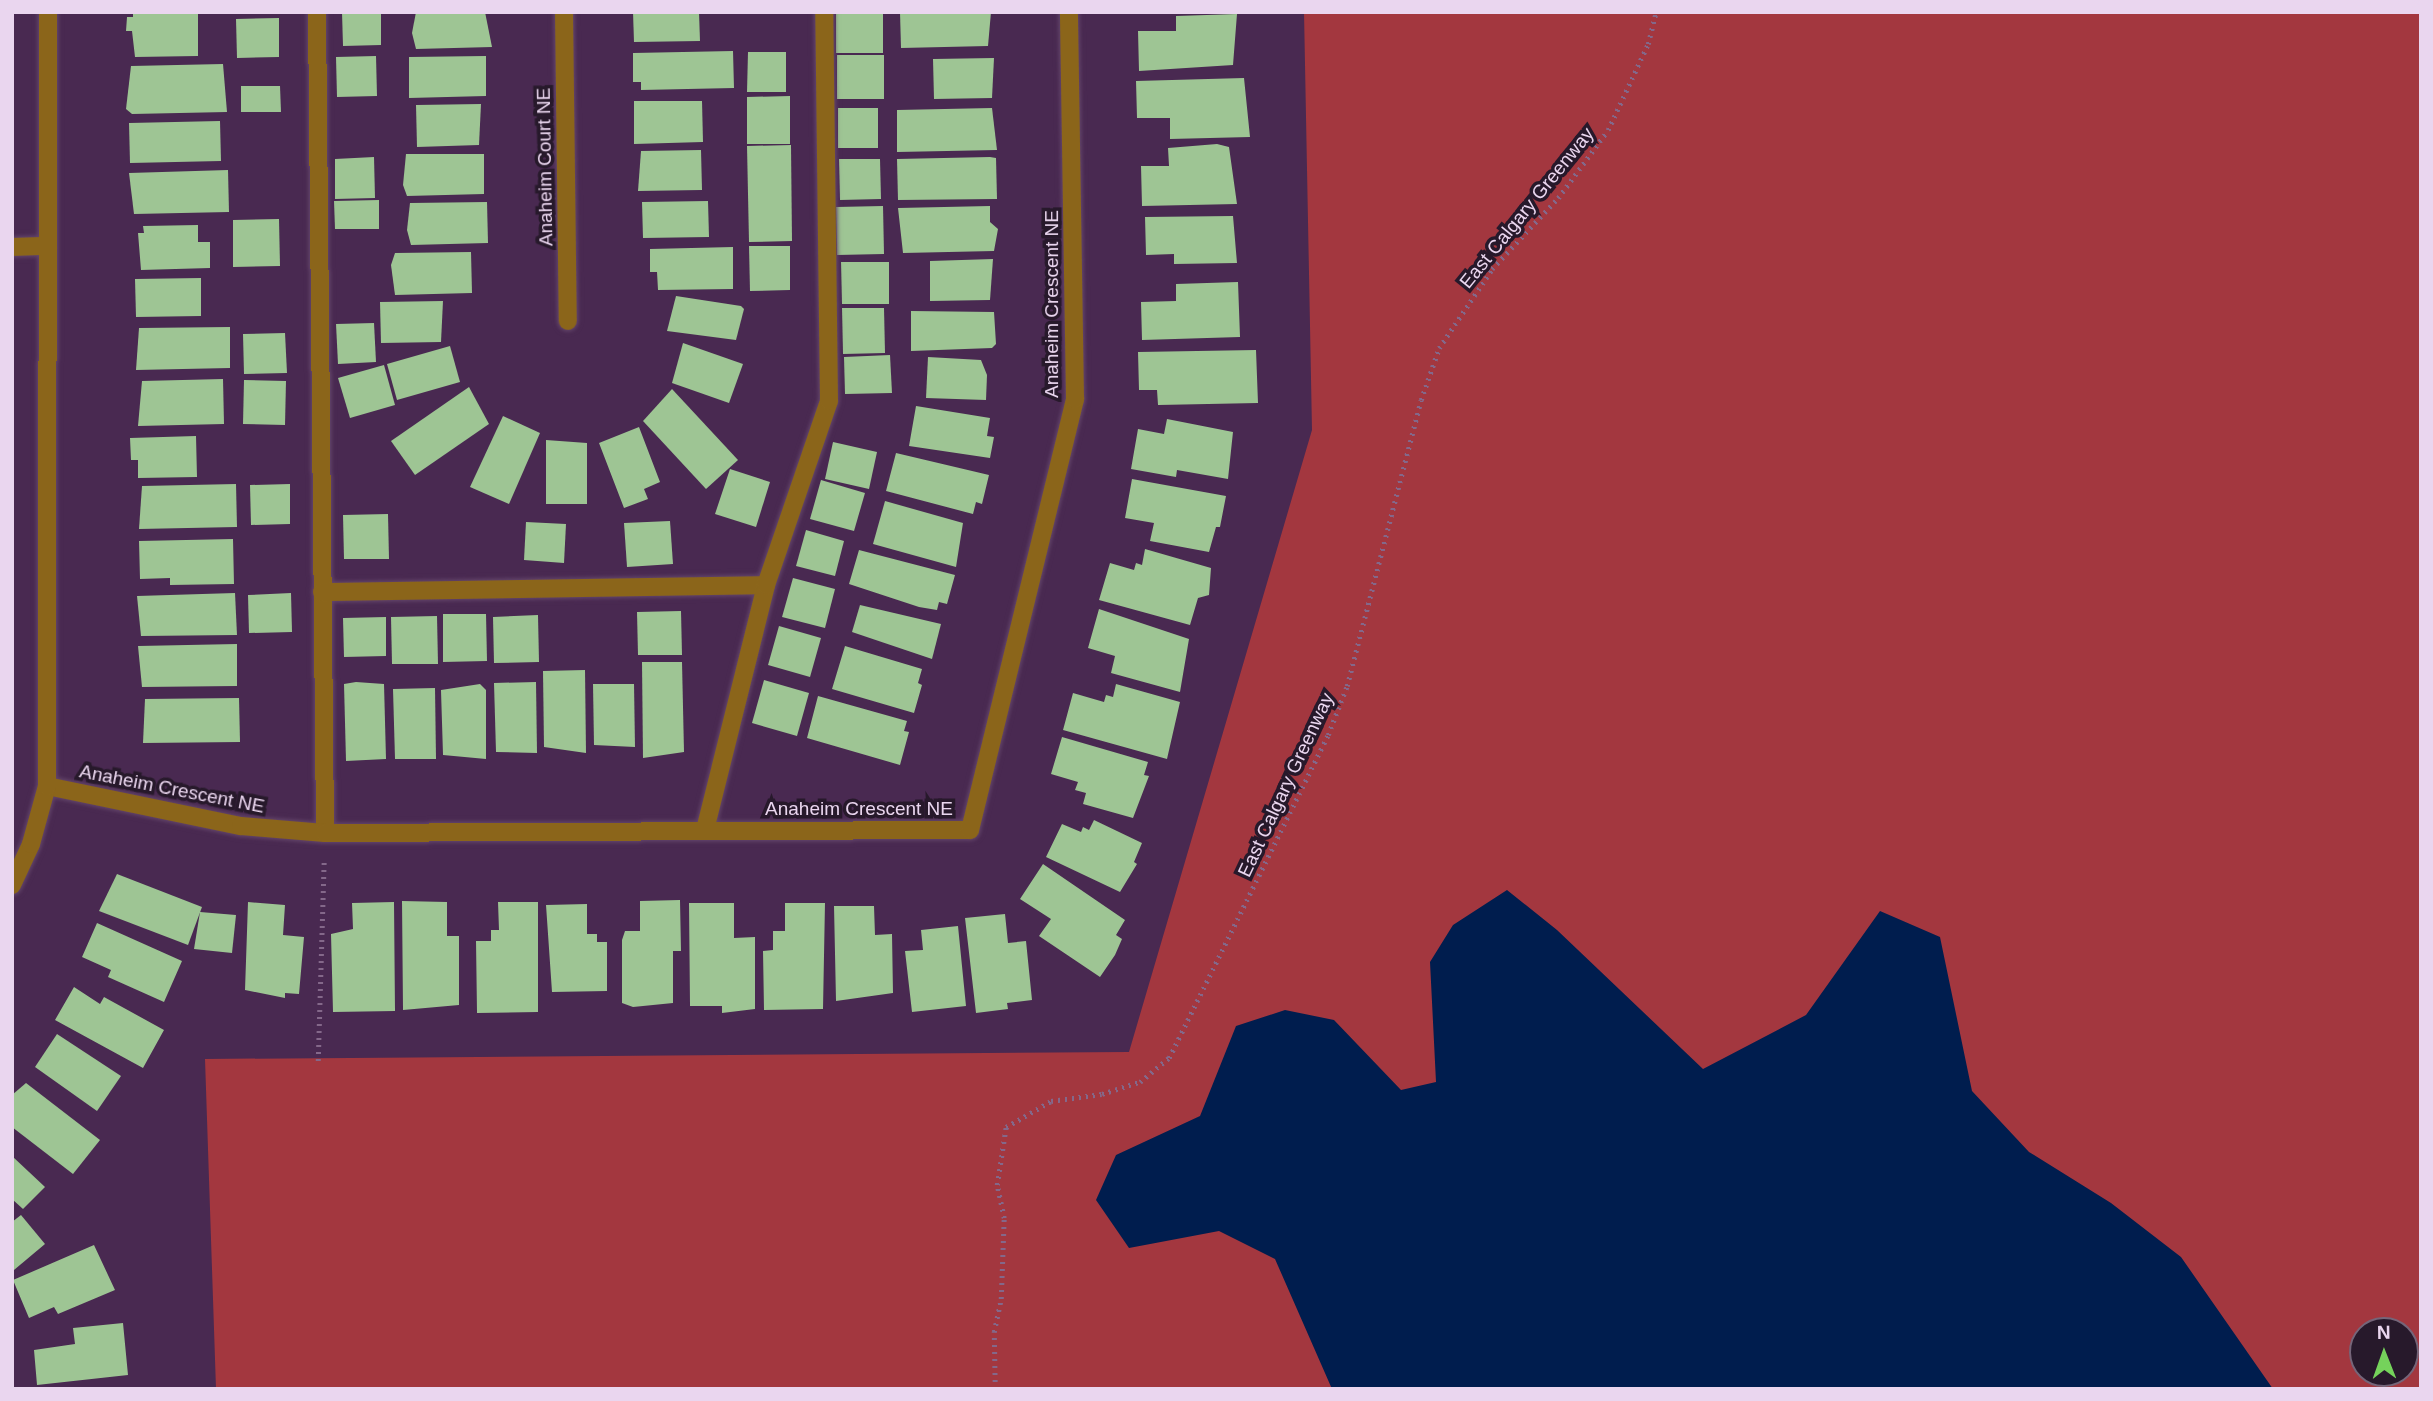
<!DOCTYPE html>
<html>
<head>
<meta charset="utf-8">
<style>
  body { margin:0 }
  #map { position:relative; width:2433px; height:1401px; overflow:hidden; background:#492951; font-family:Helvetica,sans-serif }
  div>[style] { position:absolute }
  .green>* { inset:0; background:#a3373f }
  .water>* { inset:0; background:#001d4e }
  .building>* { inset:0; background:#9ec594 }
  .path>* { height:4.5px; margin-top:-2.25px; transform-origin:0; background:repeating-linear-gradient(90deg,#84688a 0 2px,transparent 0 7px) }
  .roads { filter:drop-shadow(0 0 2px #63456a) drop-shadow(0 0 2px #63456a) }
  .service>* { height:18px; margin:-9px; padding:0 9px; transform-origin:9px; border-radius:9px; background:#8b651a }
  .minor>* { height:18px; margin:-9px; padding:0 9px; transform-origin:9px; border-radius:9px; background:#8b651a }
  .tertiary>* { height:18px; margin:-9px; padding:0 9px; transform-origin:9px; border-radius:9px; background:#8b651a }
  span { translate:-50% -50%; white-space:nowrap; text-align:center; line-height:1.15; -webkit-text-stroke:7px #27192b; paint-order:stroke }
  .street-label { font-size:19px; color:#ead6ef }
  .frame { position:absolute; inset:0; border:14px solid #ead6ef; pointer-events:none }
  .north { position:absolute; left:2349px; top:1317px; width:70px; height:70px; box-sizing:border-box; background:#27192b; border:2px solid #756579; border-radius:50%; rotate:359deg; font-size:19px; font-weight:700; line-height:28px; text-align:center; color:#ead6ef }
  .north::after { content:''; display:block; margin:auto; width:24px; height:32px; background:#75d25b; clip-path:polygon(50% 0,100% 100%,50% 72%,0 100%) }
</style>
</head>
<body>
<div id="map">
  <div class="green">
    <i style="clip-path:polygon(evenodd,1304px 12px,2421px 12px,2421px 1389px,216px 1389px,205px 1059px,1129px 1052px,1312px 430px,1304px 12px,2363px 1331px,2405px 1331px,2405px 1373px,2363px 1373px,2363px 1331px)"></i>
  </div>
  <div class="water">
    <i style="clip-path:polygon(1507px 890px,1557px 930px,1703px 1069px,1806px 1015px,1880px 911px,1940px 937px,1972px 1091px,2029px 1152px,2111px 1203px,2181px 1257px,2273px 1389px,1332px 1389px,1275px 1259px,1219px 1231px,1129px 1248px,1096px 1200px,1116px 1155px,1200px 1116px,1236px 1026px,1285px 1010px,1334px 1020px,1401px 1090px,1436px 1082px,1430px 962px,1453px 925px)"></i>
  </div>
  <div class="building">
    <i style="clip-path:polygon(133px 12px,198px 12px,198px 56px,135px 57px,132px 31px,126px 31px,127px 17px,133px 17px)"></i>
    <i style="clip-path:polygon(342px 12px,381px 12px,381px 45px,343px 46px)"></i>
    <i style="clip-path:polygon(416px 12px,485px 12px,492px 47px,416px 49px,412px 33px)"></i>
    <i style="clip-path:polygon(633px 12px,699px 12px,700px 41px,634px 42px)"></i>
    <i style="clip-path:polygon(836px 12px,883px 12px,883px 53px,836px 53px)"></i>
    <i style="clip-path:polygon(900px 12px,991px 12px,988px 46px,901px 48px)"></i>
    <i style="clip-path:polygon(1237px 14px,1233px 65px,1139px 71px,1138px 31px,1176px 31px,1176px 16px)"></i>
    <i style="clip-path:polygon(279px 18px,279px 57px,237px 58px,236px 19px)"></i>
    <i style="clip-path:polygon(733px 51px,734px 88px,641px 90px,641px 82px,633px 82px,633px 53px)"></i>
    <i style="clip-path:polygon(748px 52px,786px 52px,786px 92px,747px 92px)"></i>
    <i style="clip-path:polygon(837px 55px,884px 55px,884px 99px,837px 99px)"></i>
    <i style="clip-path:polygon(376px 56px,377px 96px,337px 97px,336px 57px)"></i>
    <i style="clip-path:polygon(486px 56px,486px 96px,409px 98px,409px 57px)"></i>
    <i style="clip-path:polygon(994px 58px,992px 98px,934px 99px,933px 59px)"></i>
    <i style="clip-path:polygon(223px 64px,227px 112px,132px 114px,126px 109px,131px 66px)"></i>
    <i style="clip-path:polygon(1244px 78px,1250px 137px,1170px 139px,1170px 118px,1137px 118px,1136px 81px)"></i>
    <i style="clip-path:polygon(241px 86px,280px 86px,281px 112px,241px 112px)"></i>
    <i style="clip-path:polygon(790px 96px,790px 144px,747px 144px,747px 97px)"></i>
    <i style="clip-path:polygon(634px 101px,702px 101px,703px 142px,634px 144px)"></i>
    <i style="clip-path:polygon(481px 104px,479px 145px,417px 147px,416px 105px)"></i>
    <i style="clip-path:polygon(838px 108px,878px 108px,878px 148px,838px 148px)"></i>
    <i style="clip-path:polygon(992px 108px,997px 150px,897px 152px,897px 110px)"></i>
    <i style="clip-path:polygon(220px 121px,221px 161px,130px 163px,129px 123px)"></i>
    <i style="clip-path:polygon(1217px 144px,1229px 147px,1237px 204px,1142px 206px,1141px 166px,1169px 166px,1168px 148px)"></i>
    <i style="clip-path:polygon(791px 145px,792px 241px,749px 242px,747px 146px)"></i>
    <i style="clip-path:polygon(701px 150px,702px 190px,638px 191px,641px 151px)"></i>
    <i style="clip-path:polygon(406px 154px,484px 154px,484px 194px,407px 196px,403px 185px)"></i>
    <i style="clip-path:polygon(374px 157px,375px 198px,335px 199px,335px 159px)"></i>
    <i style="clip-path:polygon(990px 157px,996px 158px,997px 199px,898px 200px,897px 159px)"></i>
    <i style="clip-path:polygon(839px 159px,880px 159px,881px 199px,840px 200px)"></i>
    <i style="clip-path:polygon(228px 170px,229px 212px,134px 214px,129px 173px)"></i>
    <i style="clip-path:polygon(379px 200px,379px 229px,335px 229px,334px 201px)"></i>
    <i style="clip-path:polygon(708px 201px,709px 237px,643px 238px,642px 202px)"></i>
    <i style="clip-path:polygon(487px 202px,488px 243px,411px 245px,407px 230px,410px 203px)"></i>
    <i style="clip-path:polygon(883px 206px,884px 254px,837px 255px,836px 207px)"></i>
    <i style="clip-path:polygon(990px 206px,990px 222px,998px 229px,994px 251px,903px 253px,898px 208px)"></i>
    <i style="clip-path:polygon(1233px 216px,1237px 263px,1174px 264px,1174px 254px,1146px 255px,1145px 217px)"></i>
    <i style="clip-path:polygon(279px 219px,280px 266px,233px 267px,233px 220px)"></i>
    <i style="clip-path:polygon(198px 225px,198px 242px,210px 242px,210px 268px,141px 270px,138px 233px,144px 233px,143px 226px)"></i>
    <i style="clip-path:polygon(749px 246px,790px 246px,790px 290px,750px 291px)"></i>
    <i style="clip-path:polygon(733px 247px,733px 289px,658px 290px,657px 272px,650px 272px,650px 249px)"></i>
    <i style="clip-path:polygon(471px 252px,472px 293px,395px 295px,391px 265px,395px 253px)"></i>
    <i style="clip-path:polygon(993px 259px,990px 300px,930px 301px,930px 261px)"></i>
    <i style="clip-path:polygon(841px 262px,889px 262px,889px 304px,842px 304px)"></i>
    <i style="clip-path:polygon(201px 278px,201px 316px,136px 317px,135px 279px)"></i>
    <i style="clip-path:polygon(1238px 282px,1240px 337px,1142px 340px,1141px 302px,1176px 301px,1176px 284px)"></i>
    <i style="clip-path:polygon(676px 296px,741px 306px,744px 309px,736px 340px,667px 331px)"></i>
    <i style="clip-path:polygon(443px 301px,441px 342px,381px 343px,380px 302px)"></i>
    <i style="clip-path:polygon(842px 308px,884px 308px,885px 353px,843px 354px)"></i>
    <i style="clip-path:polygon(911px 311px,994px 312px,996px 344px,992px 348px,911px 351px)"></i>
    <i style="clip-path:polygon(374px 323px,376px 362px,338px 364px,336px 324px)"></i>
    <i style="clip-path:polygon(230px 327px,230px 368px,136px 370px,139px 328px)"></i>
    <i style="clip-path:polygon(285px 333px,287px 373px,244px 374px,243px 334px)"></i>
    <i style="clip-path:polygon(683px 343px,743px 364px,729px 403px,672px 383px)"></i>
    <i style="clip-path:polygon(450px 346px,460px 382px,397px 400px,387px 364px)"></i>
    <i style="clip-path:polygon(1256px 350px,1258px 403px,1158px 405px,1157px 390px,1139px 390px,1138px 352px)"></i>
    <i style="clip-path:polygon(890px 355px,892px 393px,845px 394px,844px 357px)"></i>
    <i style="clip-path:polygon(928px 357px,981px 360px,987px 375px,986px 400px,926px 398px)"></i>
    <i style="clip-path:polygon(384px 365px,395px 405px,350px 418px,338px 378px)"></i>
    <i style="clip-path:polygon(223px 379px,224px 424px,138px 426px,142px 381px)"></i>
    <i style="clip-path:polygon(244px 380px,286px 381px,285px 425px,243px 424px)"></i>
    <i style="clip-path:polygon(469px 387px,489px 424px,415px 475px,391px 441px)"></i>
    <i style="clip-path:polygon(672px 389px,738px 460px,706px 489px,643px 421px)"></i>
    <i style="clip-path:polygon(916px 406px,990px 418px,987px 436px,994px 437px,990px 458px,909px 446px)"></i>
    <i style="clip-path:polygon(503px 416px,540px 433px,509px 504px,470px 487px)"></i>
    <i style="clip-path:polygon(1167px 419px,1233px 432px,1228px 479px,1177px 470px,1176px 477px,1131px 469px,1138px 429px,1164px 434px)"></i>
    <i style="clip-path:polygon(639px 427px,660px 482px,644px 489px,648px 499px,624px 508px,599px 443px)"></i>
    <i style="clip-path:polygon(196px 436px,197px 477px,138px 478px,138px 460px,131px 460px,130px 438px)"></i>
    <i style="clip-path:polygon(546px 440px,587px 443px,587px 504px,546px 504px)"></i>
    <i style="clip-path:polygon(833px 442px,877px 452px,869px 489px,825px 479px)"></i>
    <i style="clip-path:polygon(896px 453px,989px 475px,982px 504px,976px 502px,973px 514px,886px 491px)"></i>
    <i style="clip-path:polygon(730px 469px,770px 482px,756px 527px,715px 514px)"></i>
    <i style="clip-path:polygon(1132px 479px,1226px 496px,1220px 527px,1216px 527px,1209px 552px,1150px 541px,1154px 523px,1125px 518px)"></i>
    <i style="clip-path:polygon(821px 480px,865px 493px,854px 531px,810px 519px)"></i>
    <i style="clip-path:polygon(236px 484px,237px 527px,139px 529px,142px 486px)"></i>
    <i style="clip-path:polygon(290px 484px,290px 524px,251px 525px,250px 485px)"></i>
    <i style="clip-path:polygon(885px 501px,963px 523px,956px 567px,873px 544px)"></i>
    <i style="clip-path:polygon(388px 514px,389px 559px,344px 559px,343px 515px)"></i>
    <i style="clip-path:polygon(670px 521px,673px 564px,627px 567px,624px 523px)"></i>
    <i style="clip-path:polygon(526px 522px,566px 524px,564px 563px,524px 560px)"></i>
    <i style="clip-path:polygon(806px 530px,844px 541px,835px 576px,796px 566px)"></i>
    <i style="clip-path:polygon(233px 539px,234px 584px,170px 585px,170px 578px,140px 579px,139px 541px)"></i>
    <i style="clip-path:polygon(1145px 549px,1211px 568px,1209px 595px,1198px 598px,1190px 625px,1099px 600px,1110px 563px,1134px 570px,1136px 563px,1142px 565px)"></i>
    <i style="clip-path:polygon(859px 550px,955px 575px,947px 604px,939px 602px,937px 610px,919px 607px,849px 584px)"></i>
    <i style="clip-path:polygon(793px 578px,835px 589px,825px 628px,782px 617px)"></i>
    <i style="clip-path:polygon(235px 593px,237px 635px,141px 636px,137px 596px)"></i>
    <i style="clip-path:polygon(291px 593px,292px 632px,249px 633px,248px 595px)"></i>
    <i style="clip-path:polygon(860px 605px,941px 624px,932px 659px,852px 632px)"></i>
    <i style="clip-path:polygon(1099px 609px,1189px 639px,1180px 692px,1111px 673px,1115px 656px,1088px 648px)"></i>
    <i style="clip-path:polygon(681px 611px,682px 655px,638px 655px,637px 612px)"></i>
    <i style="clip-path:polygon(443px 614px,486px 614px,487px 661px,443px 662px)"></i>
    <i style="clip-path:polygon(538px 615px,539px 662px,494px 663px,493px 617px)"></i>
    <i style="clip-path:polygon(437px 616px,438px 664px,392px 664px,391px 617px)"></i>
    <i style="clip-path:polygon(386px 617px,386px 656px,344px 657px,343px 618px)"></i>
    <i style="clip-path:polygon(779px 626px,821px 638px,810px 677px,768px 665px)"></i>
    <i style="clip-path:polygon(237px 644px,237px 686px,142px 687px,138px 646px)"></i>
    <i style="clip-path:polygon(845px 646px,922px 669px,918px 683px,922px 685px,914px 713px,832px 689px)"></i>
    <i style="clip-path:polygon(642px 662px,682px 662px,684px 752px,643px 758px)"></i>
    <i style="clip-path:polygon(585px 670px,586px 753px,544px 747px,543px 671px)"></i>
    <i style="clip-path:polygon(764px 680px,809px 693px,797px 736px,752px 723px)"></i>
    <i style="clip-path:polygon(356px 682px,384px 684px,386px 759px,346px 761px,344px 684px)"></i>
    <i style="clip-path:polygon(536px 682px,537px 753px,496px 752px,494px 683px)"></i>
    <i style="clip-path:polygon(480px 684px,486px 690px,486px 759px,443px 755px,441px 690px)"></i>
    <i style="clip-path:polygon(593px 684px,634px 684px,635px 747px,594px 745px)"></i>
    <i style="clip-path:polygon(1116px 684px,1180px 702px,1167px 759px,1063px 730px,1073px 693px,1104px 702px,1106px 695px,1113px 697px)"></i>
    <i style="clip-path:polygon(435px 688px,436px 759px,395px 759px,393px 689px)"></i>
    <i style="clip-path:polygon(818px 696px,907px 721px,904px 731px,909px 732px,900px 765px,807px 738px)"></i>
    <i style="clip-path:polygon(239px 698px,240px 742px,143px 743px,145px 699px)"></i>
    <i style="clip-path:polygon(1062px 737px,1148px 762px,1144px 775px,1149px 776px,1133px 818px,1083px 804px,1086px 793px,1075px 790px,1078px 782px,1051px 774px)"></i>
    <i style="clip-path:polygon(1094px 820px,1142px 843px,1134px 862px,1137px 864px,1120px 892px,1046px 857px,1062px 824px,1081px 832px,1083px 827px,1089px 830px)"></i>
    <i style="clip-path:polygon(1043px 864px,1125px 920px,1116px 935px,1122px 939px,1115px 955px,1100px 977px,1039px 936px,1051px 919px,1020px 899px)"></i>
    <i style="clip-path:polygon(117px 874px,202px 907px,188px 945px,99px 911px)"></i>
    <i style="clip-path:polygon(680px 900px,681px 951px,673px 951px,673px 1003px,633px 1007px,622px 1003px,622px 940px,625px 931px,640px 931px,640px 901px)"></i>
    <i style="clip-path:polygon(402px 901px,447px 902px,447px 936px,459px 936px,459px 1005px,403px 1010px)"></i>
    <i style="clip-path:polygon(248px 902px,285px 905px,283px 935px,304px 937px,299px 994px,285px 993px,285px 998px,245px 990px)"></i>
    <i style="clip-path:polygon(394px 902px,395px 1011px,333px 1012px,331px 934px,353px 929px,352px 903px)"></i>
    <i style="clip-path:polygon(498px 902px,538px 902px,538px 1012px,477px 1013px,476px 941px,491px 941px,491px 930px,499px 930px)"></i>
    <i style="clip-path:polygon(689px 903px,734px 903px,734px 938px,755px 937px,755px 1009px,722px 1013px,722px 1006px,690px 1006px)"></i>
    <i style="clip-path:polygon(785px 903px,825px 903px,823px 1009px,764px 1010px,763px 951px,773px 950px,773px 931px,785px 931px)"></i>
    <i style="clip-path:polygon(587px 904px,587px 934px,597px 934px,597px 942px,607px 942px,607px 991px,552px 992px,546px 905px)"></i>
    <i style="clip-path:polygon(834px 906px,874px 906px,875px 935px,892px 934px,893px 993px,836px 1001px)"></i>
    <i style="clip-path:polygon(200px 912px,236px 915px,232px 953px,194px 949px)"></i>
    <i style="clip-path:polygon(1005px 914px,1008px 943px,1026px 941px,1032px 1000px,1007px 1003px,1008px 1009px,976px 1013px,965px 918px)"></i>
    <i style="clip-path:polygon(97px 923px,182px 961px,164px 1002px,108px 977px,111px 970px,82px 957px)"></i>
    <i style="clip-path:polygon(958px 926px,966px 1006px,912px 1012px,905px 951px,923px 950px,921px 930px)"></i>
    <i style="clip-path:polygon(74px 987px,100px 1004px,104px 997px,164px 1030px,143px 1068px,55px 1020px)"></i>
    <i style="clip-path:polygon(57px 1034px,121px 1076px,97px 1111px,35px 1067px)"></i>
    <i style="clip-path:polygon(26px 1083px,100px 1140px,73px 1174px,12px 1127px,12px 1095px)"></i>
    <i style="clip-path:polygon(12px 1156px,45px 1187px,23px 1209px,12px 1199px)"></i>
    <i style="clip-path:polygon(21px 1215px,45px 1244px,14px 1270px,12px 1222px)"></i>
    <i style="clip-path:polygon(94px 1245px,115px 1290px,58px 1314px,54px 1307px,29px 1318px,13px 1280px)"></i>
    <i style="clip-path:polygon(123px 1323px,128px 1375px,37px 1385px,34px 1350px,75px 1344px,73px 1328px)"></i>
  </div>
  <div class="path">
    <i style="left:318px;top:1061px;width:202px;rotate:-88.3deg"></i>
    <i style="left:995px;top:1389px;width:57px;rotate:-91deg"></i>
    <i style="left:994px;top:1332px;width:34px;rotate:-78deg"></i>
    <i style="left:1001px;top:1299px;width:81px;rotate:-87.9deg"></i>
    <i style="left:1004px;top:1218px;width:34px;rotate:-102deg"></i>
    <i style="left:997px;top:1185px;width:59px;rotate:-81.2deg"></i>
    <i style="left:1006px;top:1127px;width:52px;rotate:-30deg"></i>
    <i style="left:1051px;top:1101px;width:51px;rotate:-7.8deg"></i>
    <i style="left:1102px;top:1094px;width:40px;rotate:-18deg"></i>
    <i style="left:1140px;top:1082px;width:38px;rotate:-40deg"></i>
    <i style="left:1169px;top:1058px;width:360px;rotate:-63.8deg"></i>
    <i style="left:1328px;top:735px;width:53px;rotate:-68.8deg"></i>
    <i style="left:1347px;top:686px;width:295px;rotate:-75.5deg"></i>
    <i style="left:1421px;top:400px;width:55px;rotate:-70.9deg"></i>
    <i style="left:1439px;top:348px;width:95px;rotate:-56.1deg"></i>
    <i style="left:1492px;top:269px;width:97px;rotate:-47.1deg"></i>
    <i style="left:1558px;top:198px;width:84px;rotate:-53.7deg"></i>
    <i style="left:1608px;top:130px;width:95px;rotate:-65.1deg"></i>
    <i style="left:1648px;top:44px;width:33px;rotate:-76deg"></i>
  </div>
  <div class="roads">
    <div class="service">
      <i style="left:317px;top:12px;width:821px;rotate:89.44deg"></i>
      <i style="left:322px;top:592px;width:444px;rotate:-0.9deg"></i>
      <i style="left:705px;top:830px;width:252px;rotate:-76deg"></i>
      <i style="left:766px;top:585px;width:194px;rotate:-71.1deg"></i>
      <i style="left:829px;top:401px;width:389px;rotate:-90.7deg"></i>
    </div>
    <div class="minor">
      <i style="left:564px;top:12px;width:309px;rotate:89.3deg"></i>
      <i style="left:12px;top:247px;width:36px;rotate:-2deg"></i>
      <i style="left:47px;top:786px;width:198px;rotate:11.7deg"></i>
      <i style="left:241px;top:826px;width:84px;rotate:4.8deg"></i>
      <i style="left:325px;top:833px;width:645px;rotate:-0.27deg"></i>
      <i style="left:970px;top:830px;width:444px;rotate:-76.3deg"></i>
      <i style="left:1075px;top:399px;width:387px;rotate:-90.9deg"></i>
    </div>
    <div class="tertiary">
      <i style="left:12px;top:885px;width:45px;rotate:-65.1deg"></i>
      <i style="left:31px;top:844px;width:60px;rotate:-74.6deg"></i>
      <i style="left:47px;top:786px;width:774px;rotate:-89.93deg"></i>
    </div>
  </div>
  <div class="street-label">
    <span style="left:545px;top:167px;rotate:-91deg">Anaheim Court NE</span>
    <span style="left:1527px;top:208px;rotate:-51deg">East Calgary Greenway</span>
    <span style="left:1052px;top:304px;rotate:-90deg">Anaheim Crescent NE</span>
    <span style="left:1286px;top:785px;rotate:-65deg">East Calgary Greenway</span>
    <span style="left:172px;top:789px;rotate:11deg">Anaheim Crescent NE</span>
    <span style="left:859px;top:809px">Anaheim Crescent NE</span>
  </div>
  <div class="frame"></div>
  <div class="north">N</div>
</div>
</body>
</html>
